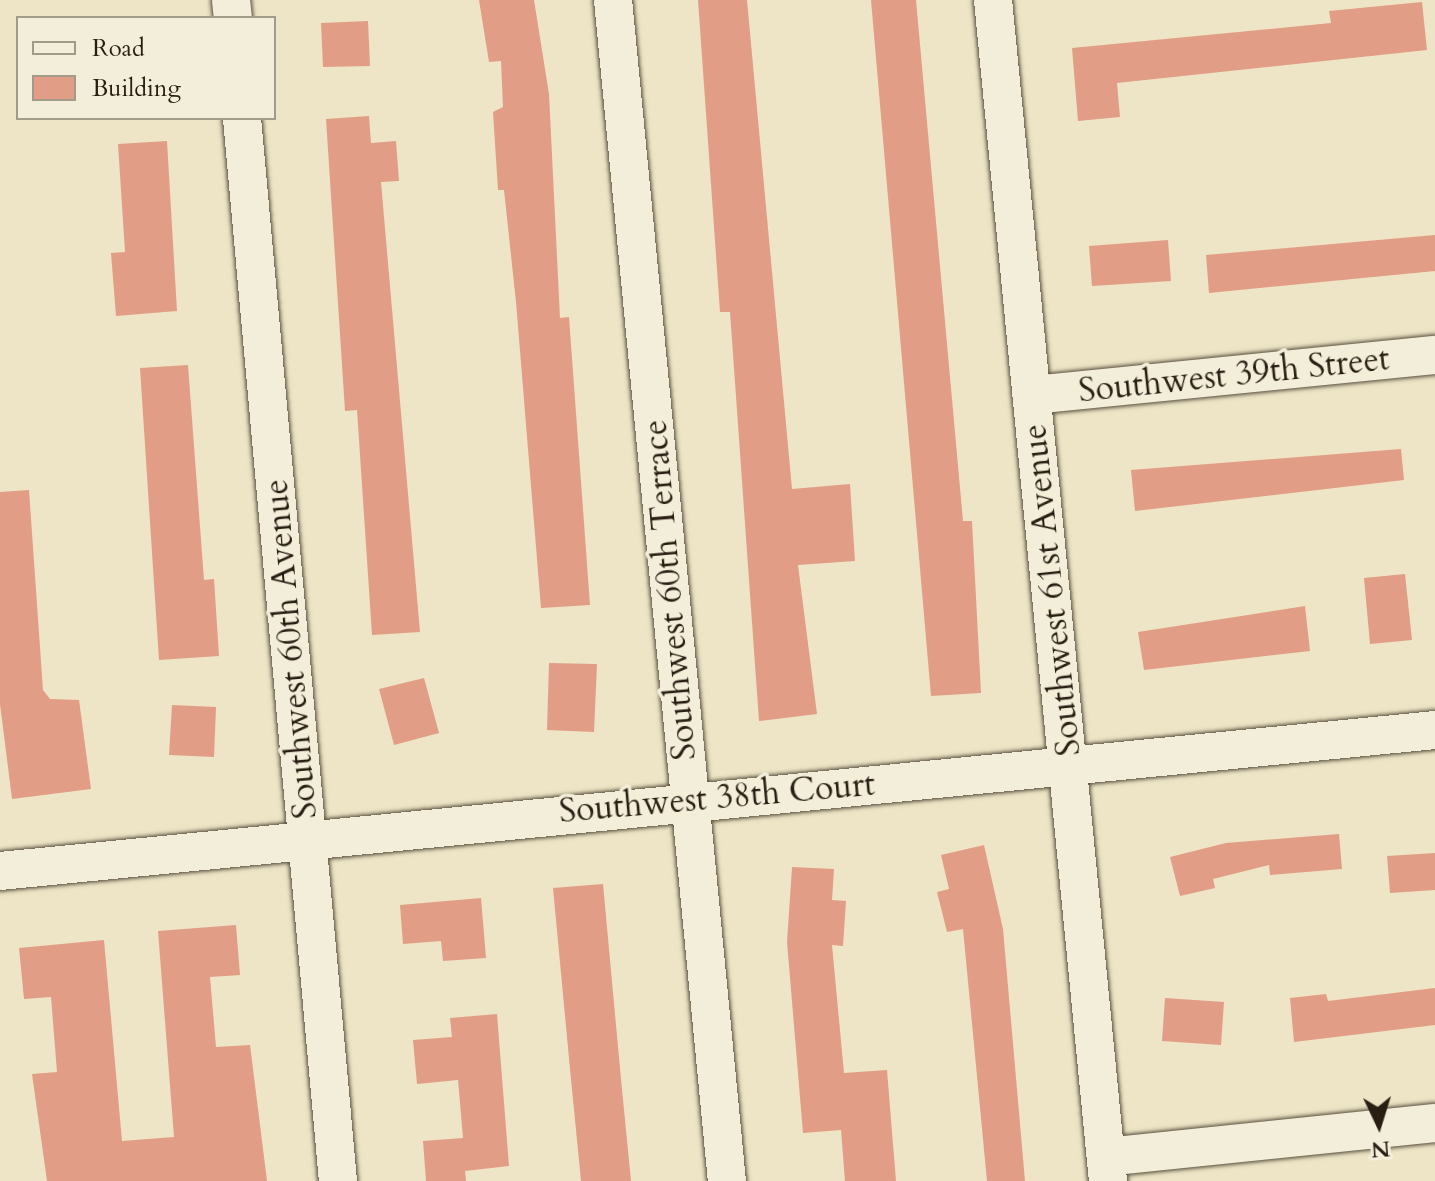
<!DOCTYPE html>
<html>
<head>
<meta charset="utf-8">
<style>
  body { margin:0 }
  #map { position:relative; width:1435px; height:1181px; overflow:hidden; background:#ede5c5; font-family:Cardo,serif }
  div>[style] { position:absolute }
  .building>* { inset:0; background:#e29d86 }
  .roads { filter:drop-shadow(0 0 2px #59503f) drop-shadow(0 0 2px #59503f) }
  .minor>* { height:38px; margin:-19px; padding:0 19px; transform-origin:19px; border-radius:19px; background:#f3eed9 }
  span { translate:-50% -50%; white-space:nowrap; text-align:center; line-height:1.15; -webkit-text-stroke:7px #f3eed9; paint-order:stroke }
  .street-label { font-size:34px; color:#281e12 }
  .legend { position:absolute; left:16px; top:16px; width:260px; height:104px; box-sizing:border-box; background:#f3eed9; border:2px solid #a29b89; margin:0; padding:10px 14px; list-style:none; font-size:24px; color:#281e12 }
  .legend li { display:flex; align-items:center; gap:16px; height:40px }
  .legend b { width:40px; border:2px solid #a29b89 }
  .north { position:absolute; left:1339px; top:1085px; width:80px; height:80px; -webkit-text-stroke:6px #f3eed9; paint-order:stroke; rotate:176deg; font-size:22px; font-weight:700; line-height:32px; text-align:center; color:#281e12 }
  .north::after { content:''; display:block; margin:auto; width:28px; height:36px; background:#281e12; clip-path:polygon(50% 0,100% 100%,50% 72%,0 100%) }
</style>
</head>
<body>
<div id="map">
  <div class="building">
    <i style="clip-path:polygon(479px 0,534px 0,549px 94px,560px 318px,569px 317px,590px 605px,541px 608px,516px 302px,504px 190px,498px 190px,493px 112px,503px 107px,501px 61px,489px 62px)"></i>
    <i style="clip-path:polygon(698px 0,747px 0,792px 489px,850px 484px,855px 561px,798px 565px,817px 714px,759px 721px,730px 312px,720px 312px)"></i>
    <i style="clip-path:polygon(871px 0,916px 0,963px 521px,972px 521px,981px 693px,931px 696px)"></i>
    <i style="clip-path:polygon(1422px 2px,1427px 50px,1117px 83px,1120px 117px,1078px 121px,1072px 48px,1331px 23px,1329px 11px)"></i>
    <i style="clip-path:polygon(368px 21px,370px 66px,323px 67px,321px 23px)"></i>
    <i style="clip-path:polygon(369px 116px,371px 143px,396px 141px,399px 181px,381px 182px,420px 632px,372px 635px,357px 410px,345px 411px,326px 119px)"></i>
    <i style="clip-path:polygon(167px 141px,177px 311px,116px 316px,111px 253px,125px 252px,118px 144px)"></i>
    <i style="clip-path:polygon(1435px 235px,1435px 271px,1209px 293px,1206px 255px)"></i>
    <i style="clip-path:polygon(1168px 240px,1171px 281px,1092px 286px,1089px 246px)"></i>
    <i style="clip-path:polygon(188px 365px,204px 580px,214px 579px,219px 656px,159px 660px,140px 368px)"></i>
    <i style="clip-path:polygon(1401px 449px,1404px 480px,1135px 511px,1131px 470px)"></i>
    <i style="clip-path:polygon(29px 490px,43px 690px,50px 699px,79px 700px,91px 789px,12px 799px,0 704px,0 492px)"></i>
    <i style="clip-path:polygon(1405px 574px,1412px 640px,1370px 644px,1364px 578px)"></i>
    <i style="clip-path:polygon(1305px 606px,1310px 651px,1144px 670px,1138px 632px)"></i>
    <i style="clip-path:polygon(549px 663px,597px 664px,594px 732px,547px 730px)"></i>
    <i style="clip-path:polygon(424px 678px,439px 733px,394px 745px,379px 689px)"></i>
    <i style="clip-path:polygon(172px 705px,216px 707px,214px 757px,169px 755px)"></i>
    <i style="clip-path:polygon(1339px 834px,1342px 869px,1270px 875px,1269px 865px,1213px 879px,1215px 888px,1180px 896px,1170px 857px,1226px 843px)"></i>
    <i style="clip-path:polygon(984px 845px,1003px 929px,1025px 1181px,987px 1181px,963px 929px,947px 932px,937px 892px,949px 889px,941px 855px)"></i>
    <i style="clip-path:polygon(1435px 853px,1435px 890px,1390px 893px,1387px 856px)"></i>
    <i style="clip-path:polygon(792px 867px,834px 869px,832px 900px,846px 901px,843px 946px,832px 945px,844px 1073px,887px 1070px,896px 1181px,845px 1181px,841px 1130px,803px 1133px,787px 942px)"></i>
    <i style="clip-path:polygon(603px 884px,621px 1079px,631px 1181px,581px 1181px,570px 1069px,553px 888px)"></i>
    <i style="clip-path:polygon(481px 898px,486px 958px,443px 961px,441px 941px,403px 944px,400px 905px)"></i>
    <i style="clip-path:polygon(236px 925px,240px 975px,210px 977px,216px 1047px,250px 1045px,267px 1181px,47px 1181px,32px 1074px,57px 1072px,51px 997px,24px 999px,19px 948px,104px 940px,122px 1141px,174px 1137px,158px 931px)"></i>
    <i style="clip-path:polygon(1435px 988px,1435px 1025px,1294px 1042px,1290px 998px,1326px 994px,1328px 1001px)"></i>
    <i style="clip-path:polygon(1165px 998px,1224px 1002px,1221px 1045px,1162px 1041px)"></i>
    <i style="clip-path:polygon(497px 1014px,509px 1166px,465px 1171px,466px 1181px,426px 1181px,423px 1141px,463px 1138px,458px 1080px,417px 1084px,413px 1040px,452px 1037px,450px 1018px)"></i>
  </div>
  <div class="roads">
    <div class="minor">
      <i style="left:231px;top:0;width:18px;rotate:84deg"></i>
      <i style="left:613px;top:0;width:1186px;rotate:84.49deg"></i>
      <i style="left:993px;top:0;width:1187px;rotate:84.44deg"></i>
      <i style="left:242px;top:118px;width:1067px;rotate:84.84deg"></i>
      <i style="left:1033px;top:395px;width:404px;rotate:-5.7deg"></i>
      <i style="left:0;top:871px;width:1442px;rotate:-5.61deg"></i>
      <i style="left:1106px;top:1157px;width:331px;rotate:-5.9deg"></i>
    </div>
  </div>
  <div class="street-label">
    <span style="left:1234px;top:375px;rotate:-6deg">Southwest 39th Street</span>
    <span style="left:670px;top:590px;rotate:-95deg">Southwest 60th Terrace</span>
    <span style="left:1052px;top:590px;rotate:-96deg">Southwest 61st Avenue</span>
    <span style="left:291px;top:649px;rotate:-95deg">Southwest 60th Avenue</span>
    <span style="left:717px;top:798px;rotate:-5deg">Southwest 38th Court</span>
  </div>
  <ul class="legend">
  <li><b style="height:10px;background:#f3eed9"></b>Road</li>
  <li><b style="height:22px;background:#e29d86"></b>Building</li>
  </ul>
  <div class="north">N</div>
</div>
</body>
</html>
